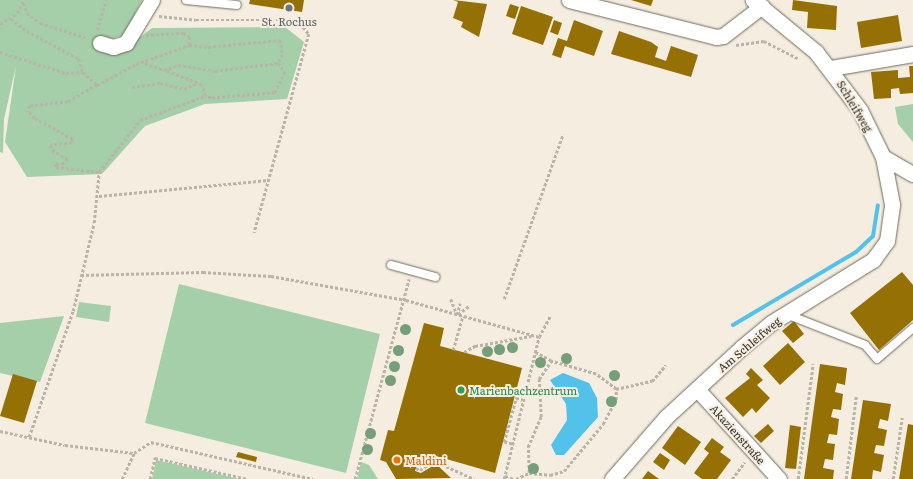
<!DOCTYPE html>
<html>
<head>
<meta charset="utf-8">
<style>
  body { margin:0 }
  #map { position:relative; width:913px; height:479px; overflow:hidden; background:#f5eee0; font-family:Literata,serif }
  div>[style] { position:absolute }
  .green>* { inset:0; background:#a4cfa8 }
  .water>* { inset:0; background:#53c2ea }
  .stream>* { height:4px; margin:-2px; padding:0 2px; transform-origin:2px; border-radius:2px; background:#53c2ea }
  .building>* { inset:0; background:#957004 }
  .path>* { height:2.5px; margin-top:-1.25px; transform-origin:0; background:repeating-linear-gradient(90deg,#b9b3a8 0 3px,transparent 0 5px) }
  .roads { filter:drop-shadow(0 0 1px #6e695c) drop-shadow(0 0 1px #6e695c) }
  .service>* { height:8px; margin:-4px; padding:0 4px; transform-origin:4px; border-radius:4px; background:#fff }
  .minor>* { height:15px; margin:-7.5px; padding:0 7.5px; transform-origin:7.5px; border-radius:7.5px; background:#fff }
  .trees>* { width:11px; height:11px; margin:-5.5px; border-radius:50%; background:#769e79 }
  .dots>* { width:11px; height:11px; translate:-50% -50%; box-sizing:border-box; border:2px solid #f5eee0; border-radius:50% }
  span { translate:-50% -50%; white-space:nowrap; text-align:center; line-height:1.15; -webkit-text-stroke:4px #f5eee0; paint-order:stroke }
  .worship-label { font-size:11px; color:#5b616d }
  .street-label { font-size:11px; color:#322f2a }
  .leisure-label { font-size:11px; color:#27864d }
  .left { translate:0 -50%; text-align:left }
  .food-label { font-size:11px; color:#c56008 }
</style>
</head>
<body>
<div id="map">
  <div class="green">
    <i style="clip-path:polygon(0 0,142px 0,124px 35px,109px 39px,132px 43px,152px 28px,285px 27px,304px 42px,287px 99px,205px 104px,145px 126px,102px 174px,27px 177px,5px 142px,16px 66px,4px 119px,3px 153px,0 152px)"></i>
    <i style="clip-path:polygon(913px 104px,913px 142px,898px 124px,895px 107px)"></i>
    <i style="clip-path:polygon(179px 284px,380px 334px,346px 473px,145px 423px)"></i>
    <i style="clip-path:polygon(79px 302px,111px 306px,109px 322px,76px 317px)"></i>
    <i style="clip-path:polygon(64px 316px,40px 382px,0 373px,0 323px)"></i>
    <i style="clip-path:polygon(156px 460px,231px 477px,238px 479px,152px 479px)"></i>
    <i style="clip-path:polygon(361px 462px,369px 465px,378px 479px,357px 479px)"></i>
  </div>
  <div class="water">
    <i style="clip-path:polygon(563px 373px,589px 383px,597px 398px,598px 417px,564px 455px,556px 455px,551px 445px,567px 420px,566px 404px,550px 380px)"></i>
  </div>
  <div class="stream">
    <i style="left:733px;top:325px;width:143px;rotate:-30.7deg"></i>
    <i style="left:856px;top:252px;width:23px;rotate:-43deg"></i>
    <i style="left:873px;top:236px;width:31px;rotate:-81deg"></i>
  </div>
  <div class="building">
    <i style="clip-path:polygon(250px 0,304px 0,302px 12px,249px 4px)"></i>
    <i style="clip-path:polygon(453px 0,487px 4px,479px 37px,461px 27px,463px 22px,453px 18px,458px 2px)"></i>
    <i style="clip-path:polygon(631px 0,653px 0,651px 6px)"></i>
    <i style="clip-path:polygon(793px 0,837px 6px,836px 30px,807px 28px,808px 12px,792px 10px)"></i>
    <i style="clip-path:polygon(510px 4px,519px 7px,515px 19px,506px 16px)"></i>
    <i style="clip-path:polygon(521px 6px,553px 17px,543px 45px,512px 34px)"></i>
    <i style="clip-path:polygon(898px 15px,902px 41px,861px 48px,857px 22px)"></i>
    <i style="clip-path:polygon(554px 20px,562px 23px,558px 35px,550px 32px)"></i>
    <i style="clip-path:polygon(574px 20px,603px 31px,594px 56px,565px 46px,561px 58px,552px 55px,558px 38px,567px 41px)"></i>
    <i style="clip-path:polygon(619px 31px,651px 42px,658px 47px,655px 57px,666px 61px,671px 46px,698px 55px,691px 77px,611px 54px)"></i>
    <i style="clip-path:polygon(909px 66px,913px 66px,913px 93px,900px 94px,899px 88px,891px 89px,891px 98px,874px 99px,871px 72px,898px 70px,898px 78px,910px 77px)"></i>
    <i style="clip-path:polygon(902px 272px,913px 285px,913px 320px,879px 350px,850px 313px)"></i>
    <i style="clip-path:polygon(794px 321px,804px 334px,793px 343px,782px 331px)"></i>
    <i style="clip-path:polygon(424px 323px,444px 328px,440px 346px,522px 368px,495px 473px,429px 454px,427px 462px,417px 465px,415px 471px,421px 473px,436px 464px,451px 478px,396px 479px,386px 462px,380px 460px,388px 430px,394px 431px)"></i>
    <i style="clip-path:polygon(788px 343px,805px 362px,780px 385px,763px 366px)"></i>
    <i style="clip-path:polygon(820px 364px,847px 368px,845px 385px,837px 383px,835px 392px,843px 394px,841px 410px,833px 409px,831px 417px,839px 419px,837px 435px,829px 434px,827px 443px,835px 444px,833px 460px,825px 459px,823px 468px,834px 470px,833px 479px,804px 479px)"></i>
    <i style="clip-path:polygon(751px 368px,763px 380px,757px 385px,770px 398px,756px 413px,752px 408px,743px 417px,725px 398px,750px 378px,746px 374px)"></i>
    <i style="clip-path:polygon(13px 374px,37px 381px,24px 423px,0 416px)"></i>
    <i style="clip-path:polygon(863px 400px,891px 404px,888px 421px,880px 419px,878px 428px,887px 430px,884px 446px,876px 445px,874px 453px,884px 455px,881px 472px,873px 470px,872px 479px,851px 479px)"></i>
    <i style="clip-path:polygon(768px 424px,774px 431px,761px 443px,754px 436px)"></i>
    <i style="clip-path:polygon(908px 424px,913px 425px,913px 479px,899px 479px)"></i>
    <i style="clip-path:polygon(790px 425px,801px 427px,796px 469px,785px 468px)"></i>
    <i style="clip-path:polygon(678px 426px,701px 442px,685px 465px,662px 448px)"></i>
    <i style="clip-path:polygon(712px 438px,724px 447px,720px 452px,731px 460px,717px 479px,702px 479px,694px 473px,709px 453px,704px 449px)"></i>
    <i style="clip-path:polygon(238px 452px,257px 457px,256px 462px,236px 457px)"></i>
    <i style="clip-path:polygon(660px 453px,670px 460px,664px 470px,653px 462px)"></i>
    <i style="clip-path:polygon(648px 471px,659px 479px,642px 479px)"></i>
  </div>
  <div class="path">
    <i style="left:24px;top:3px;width:10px;rotate:73deg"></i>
    <i style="left:27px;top:13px;width:16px;rotate:38deg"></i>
    <i style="left:40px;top:23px;width:49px;rotate:17.7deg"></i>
    <i style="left:159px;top:16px;width:37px;rotate:6deg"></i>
    <i style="left:196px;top:20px;width:93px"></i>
    <i style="left:289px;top:20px;width:11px;rotate:15deg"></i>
    <i style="left:300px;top:23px;width:14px;rotate:51deg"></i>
    <i style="left:309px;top:34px;width:206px;rotate:105.4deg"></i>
    <i style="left:11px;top:19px;width:20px;rotate:37deg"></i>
    <i style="left:27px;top:31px;width:59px;rotate:28.3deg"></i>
    <i style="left:79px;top:59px;width:14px;rotate:73deg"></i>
    <i style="left:0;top:24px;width:20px;rotate:-33deg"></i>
    <i style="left:17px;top:13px;width:15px;rotate:-62deg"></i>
    <i style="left:97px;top:30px;width:31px;rotate:-73deg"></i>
    <i style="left:146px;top:35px;width:37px;rotate:-3deg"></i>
    <i style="left:183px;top:33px;width:8px;rotate:30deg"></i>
    <i style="left:190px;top:37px;width:8px;rotate:97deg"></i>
    <i style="left:736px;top:45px;width:28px;rotate:-8deg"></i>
    <i style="left:764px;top:41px;width:38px;rotate:27deg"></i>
    <i style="left:0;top:52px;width:69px;rotate:17.7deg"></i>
    <i style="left:66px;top:73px;width:17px;rotate:-3deg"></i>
    <i style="left:83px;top:72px;width:19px;rotate:43deg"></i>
    <i style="left:97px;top:85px;width:44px;rotate:-28.3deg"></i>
    <i style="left:136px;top:64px;width:56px;rotate:-19.7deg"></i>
    <i style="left:189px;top:45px;width:19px;rotate:6deg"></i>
    <i style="left:208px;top:47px;width:72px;rotate:-5.6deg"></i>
    <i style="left:280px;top:40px;width:15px;rotate:79deg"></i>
    <i style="left:283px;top:55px;width:9px;rotate:122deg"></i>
    <i style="left:145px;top:63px;width:20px;rotate:20deg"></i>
    <i style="left:164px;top:70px;width:15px;rotate:-20deg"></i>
    <i style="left:178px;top:65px;width:37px;rotate:9deg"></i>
    <i style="left:215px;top:71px;width:64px;rotate:-7.2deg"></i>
    <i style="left:278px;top:63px;width:11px;rotate:52deg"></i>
    <i style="left:285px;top:72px;width:23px;rotate:115deg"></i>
    <i style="left:275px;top:93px;width:64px;rotate:175.5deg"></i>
    <i style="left:211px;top:98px;width:6px;rotate:-162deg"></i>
    <i style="left:205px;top:96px;width:11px;rotate:-105deg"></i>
    <i style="left:202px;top:85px;width:41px;rotate:-158.5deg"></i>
    <i style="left:97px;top:85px;width:34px;rotate:150deg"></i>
    <i style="left:68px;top:102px;width:39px;rotate:174deg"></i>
    <i style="left:29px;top:106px;width:6px;rotate:90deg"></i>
    <i style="left:29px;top:112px;width:8px;rotate:45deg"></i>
    <i style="left:35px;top:118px;width:43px;rotate:28.9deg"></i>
    <i style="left:73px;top:139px;width:4px;rotate:104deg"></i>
    <i style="left:72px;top:143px;width:21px;rotate:175deg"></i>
    <i style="left:51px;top:145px;width:5px;rotate:79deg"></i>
    <i style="left:52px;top:150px;width:18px;rotate:29deg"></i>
    <i style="left:68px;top:159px;width:6px;rotate:129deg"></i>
    <i style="left:64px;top:164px;width:8px;rotate:180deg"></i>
    <i style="left:56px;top:164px;width:3px;rotate:90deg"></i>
    <i style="left:56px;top:167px;width:43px;rotate:6.6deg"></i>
    <i style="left:99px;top:172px;width:66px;rotate:-51.7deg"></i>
    <i style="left:140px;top:120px;width:69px;rotate:-20.3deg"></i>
    <i style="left:132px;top:87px;width:28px;rotate:-8deg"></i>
    <i style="left:160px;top:83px;width:25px;rotate:14deg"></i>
    <i style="left:184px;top:89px;width:15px;rotate:-23deg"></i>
    <i style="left:99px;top:196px;width:170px;rotate:-5.4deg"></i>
    <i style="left:81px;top:275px;width:122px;rotate:-1.4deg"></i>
    <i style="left:203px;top:272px;width:68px;rotate:3.4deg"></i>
    <i style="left:271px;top:276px;width:137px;rotate:10.1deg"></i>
    <i style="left:406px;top:300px;width:138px;rotate:15.5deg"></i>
    <i style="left:451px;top:299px;width:17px;rotate:69deg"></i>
    <i style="left:457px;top:315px;width:12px;rotate:-76deg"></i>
    <i style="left:504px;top:299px;width:175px;rotate:-70.3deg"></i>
    <i style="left:458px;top:314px;width:14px;rotate:-36deg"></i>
    <i style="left:453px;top:350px;width:35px;rotate:-74deg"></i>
    <i style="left:464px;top:352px;width:13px;rotate:-29deg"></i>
    <i style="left:475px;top:346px;width:57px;rotate:-10.1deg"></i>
    <i style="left:616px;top:389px;width:37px;rotate:-13deg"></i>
    <i style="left:652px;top:381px;width:21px;rotate:-49deg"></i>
    <i style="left:0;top:431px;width:66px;rotate:12.2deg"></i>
    <i style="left:65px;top:445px;width:69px;rotate:6.6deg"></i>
    <i style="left:29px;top:437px;width:133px;rotate:-70.8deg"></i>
    <i style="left:73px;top:311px;width:90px;rotate:-76.6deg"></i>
    <i style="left:94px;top:223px;width:51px;rotate:-84.4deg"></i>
    <i style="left:512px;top:444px;width:8px;rotate:-166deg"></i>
    <i style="left:504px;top:442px;width:46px;rotate:-74.7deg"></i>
    <i style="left:516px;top:398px;width:7px;rotate:16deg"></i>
    <i style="left:428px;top:458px;width:51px;rotate:24.5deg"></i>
    <i style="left:416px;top:468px;width:4px;rotate:27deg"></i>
    <i style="left:420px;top:470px;width:18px;rotate:-34deg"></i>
    <i style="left:529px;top:473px;width:26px;rotate:-92deg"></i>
    <i style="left:528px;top:447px;width:33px;rotate:-67deg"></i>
    <i style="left:541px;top:417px;width:38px;rotate:-93deg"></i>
    <i style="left:539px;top:379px;width:22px;rotate:-56deg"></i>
    <i style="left:505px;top:476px;width:9px;rotate:18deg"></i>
    <i style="left:122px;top:479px;width:29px;rotate:-65deg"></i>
    <i style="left:134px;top:453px;width:20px;rotate:-33deg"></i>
    <i style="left:151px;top:442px;width:166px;rotate:12.9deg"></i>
    <i style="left:150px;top:479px;width:22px;rotate:-77deg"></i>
    <i style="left:155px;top:458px;width:95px;rotate:12.7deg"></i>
    <i style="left:355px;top:479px;width:207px;rotate:-74.9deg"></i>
    <i style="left:504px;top:479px;width:146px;rotate:-76.2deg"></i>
    <i style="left:539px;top:337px;width:24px;rotate:-62deg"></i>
    <i style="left:516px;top:479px;width:14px;rotate:-25deg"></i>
    <i style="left:529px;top:473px;width:21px;rotate:5deg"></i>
    <i style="left:550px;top:475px;width:15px;rotate:-16deg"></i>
    <i style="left:564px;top:471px;width:61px;rotate:-50.3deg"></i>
    <i style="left:603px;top:424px;width:27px;rotate:-62deg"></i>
    <i style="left:616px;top:400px;width:11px;rotate:-90deg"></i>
    <i style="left:616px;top:389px;width:25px;rotate:-143deg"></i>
    <i style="left:596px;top:374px;width:47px;rotate:-163.9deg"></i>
    <i style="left:551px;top:361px;width:18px;rotate:-151deg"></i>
    <i style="left:732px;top:479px;width:21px;rotate:-53deg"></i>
    <i style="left:798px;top:479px;width:116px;rotate:-82.6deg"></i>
    <i style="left:846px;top:479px;width:84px;rotate:-83.1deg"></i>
    <i style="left:893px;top:479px;width:62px;rotate:-81.6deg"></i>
  </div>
  <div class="roads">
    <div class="service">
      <i style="left:186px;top:0;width:51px;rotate:5.6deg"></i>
      <i style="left:391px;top:265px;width:46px;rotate:15.3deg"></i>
      <i style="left:786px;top:314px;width:85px;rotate:21.4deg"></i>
      <i style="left:865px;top:345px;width:18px;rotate:49deg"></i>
      <i style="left:877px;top:359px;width:48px;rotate:-40.7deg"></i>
    </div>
    <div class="minor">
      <i style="left:569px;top:0;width:152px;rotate:14.1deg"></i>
      <i style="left:716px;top:37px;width:7px;rotate:-8deg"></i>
      <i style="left:723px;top:36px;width:49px;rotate:-37.6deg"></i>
      <i style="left:100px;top:43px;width:14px;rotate:17deg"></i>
      <i style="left:113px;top:47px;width:14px;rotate:-17deg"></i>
      <i style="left:126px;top:43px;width:50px;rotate:-58.8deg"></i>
      <i style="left:831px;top:68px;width:83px;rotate:-9.7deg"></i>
      <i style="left:883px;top:157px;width:34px;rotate:30deg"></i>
      <i style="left:697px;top:389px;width:122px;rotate:47.7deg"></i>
      <i style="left:612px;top:479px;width:82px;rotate:-48.9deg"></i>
      <i style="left:666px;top:417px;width:102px;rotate:-42.6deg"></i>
      <i style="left:741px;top:348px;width:39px;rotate:-40deg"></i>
      <i style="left:771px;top:323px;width:120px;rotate:-31.7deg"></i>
      <i style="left:873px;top:260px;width:24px;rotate:-54deg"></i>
      <i style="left:887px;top:241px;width:37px;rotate:-82deg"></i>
      <i style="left:892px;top:204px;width:48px;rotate:-100.8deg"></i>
      <i style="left:883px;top:157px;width:52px;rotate:-116.1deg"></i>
      <i style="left:860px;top:110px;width:73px;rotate:-127.2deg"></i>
      <i style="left:816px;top:52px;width:82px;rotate:-140.5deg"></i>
    </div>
  </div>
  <div class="trees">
    <i style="left:405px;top:329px"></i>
    <i style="left:512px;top:347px"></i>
    <i style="left:499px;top:349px"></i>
    <i style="left:398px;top:350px"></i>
    <i style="left:487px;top:351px"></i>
    <i style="left:566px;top:358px"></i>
    <i style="left:540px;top:362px"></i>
    <i style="left:394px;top:366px"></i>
    <i style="left:614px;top:375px"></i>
    <i style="left:390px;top:380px"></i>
    <i style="left:611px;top:401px"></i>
    <i style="left:370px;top:433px"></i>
    <i style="left:367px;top:449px"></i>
    <i style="left:533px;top:468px"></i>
  </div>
  <div class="dots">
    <i style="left:289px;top:8px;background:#6b7280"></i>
    <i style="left:461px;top:390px;background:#2e9e5b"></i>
    <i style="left:397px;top:460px;background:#e8710a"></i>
  </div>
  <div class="worship-label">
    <span style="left:289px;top:21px">St. Rochus</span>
  </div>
  <div class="street-label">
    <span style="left:855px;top:106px;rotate:59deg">Schleifweg</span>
    <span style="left:749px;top:344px;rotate:-40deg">Am Schleifweg</span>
    <span style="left:738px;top:434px;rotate:48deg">Akazienstraße</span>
  </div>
  <div class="leisure-label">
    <span class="left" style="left:469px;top:390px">Marienbachzentrum</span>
  </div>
  <div class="food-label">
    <span class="left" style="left:405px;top:460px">Maldini</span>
  </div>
</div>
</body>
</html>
